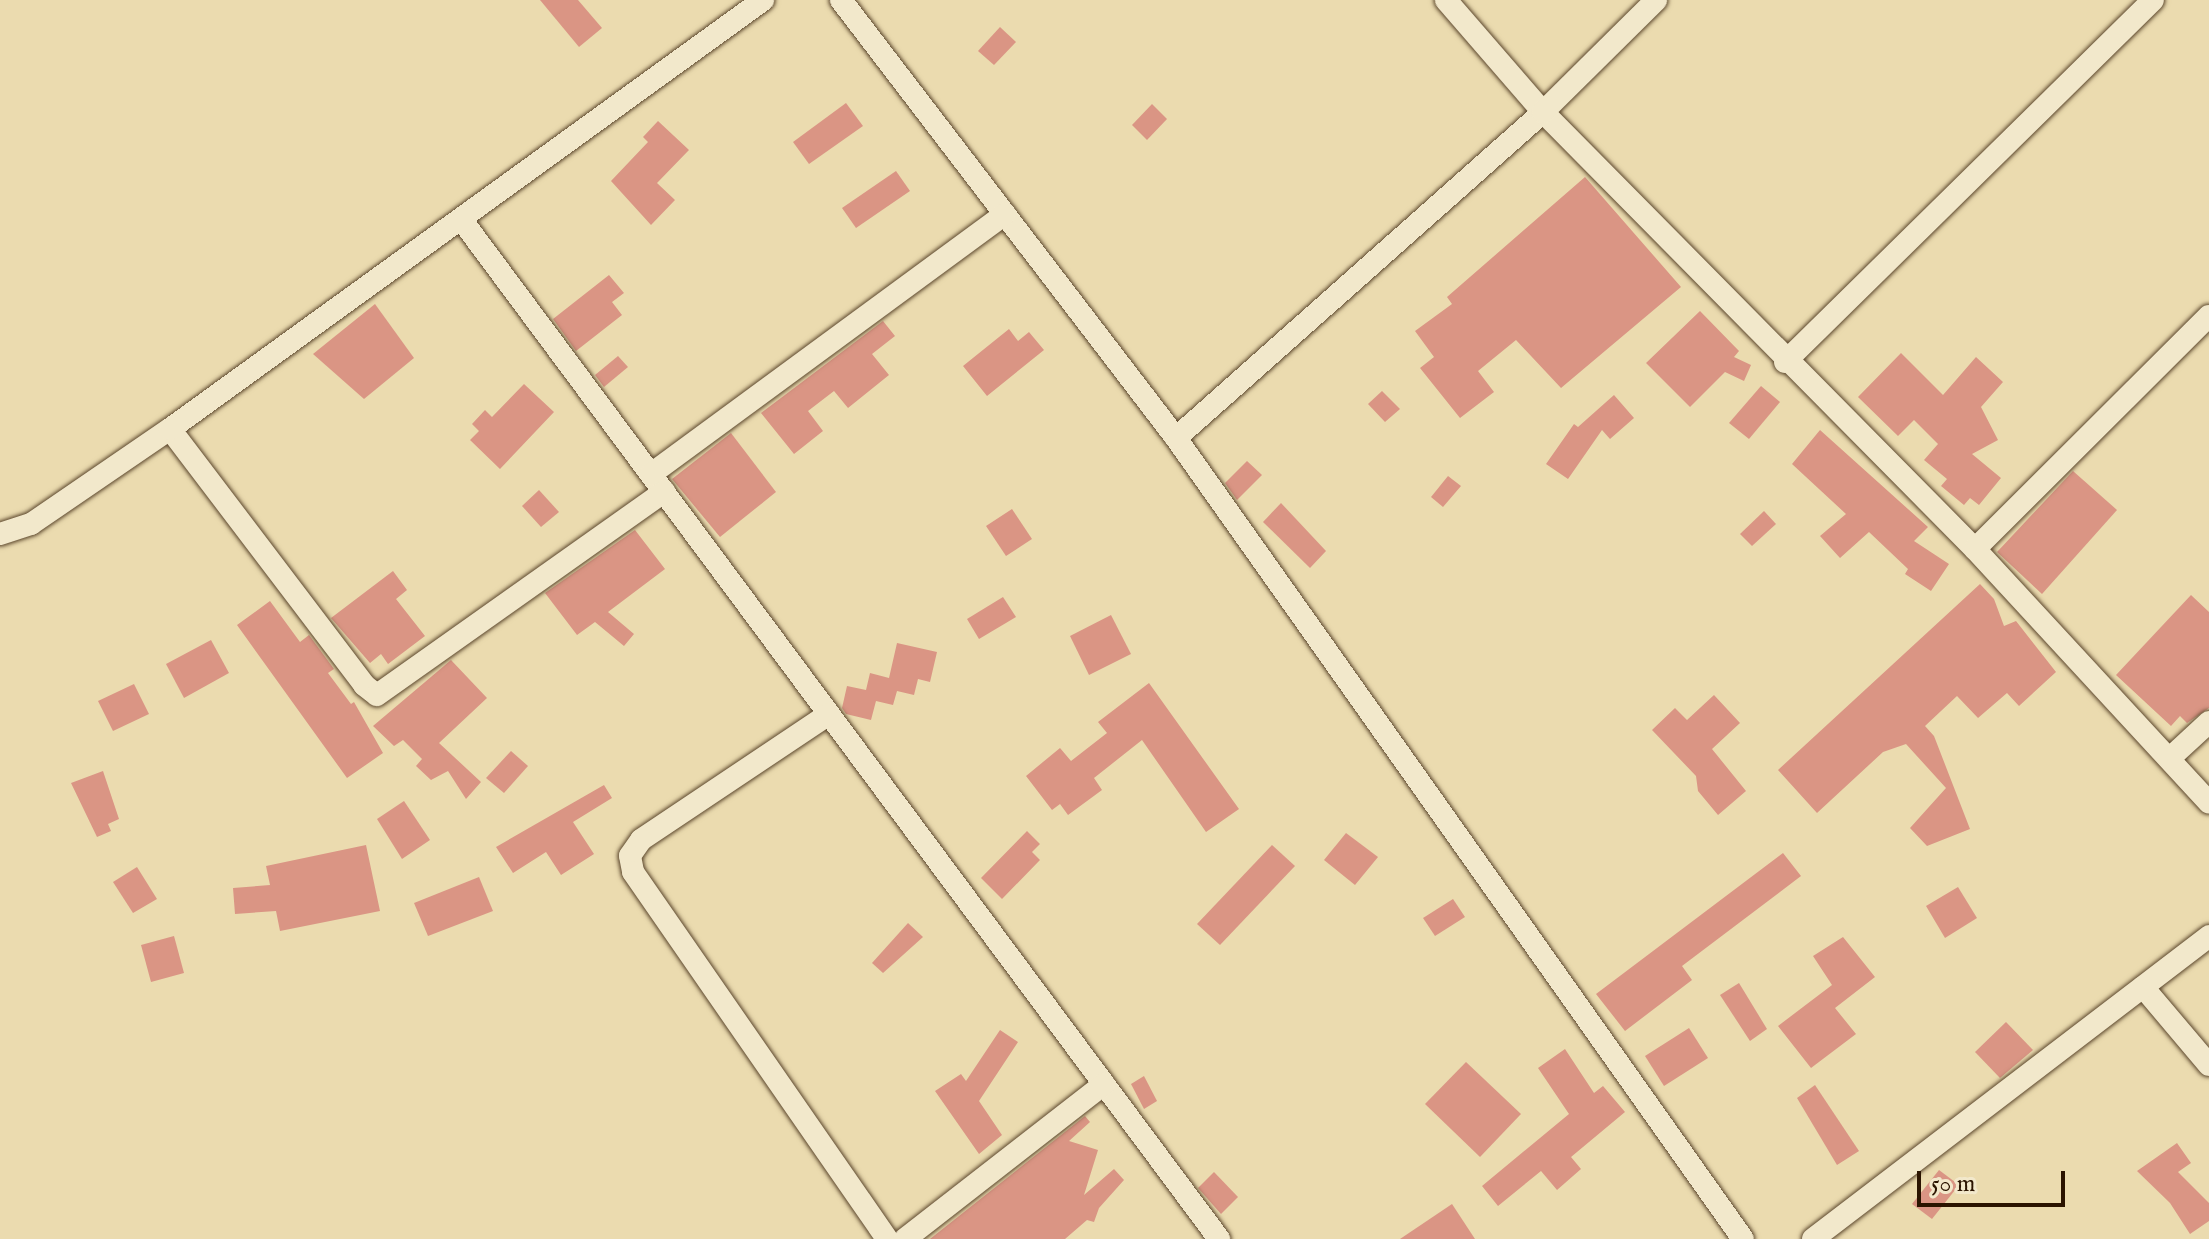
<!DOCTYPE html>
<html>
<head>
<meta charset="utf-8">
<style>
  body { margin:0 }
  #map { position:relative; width:2209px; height:1239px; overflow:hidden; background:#ebdbaf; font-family:"IM FELL English",serif }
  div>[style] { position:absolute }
  .building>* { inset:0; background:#da9584 }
  .roads { filter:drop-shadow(0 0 2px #5b462c) drop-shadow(0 0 2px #5b462c) }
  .minor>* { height:22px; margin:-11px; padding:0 11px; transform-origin:11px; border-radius:11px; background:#f2e8cb }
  span { translate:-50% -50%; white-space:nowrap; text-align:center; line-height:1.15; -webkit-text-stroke:6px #f2e8cb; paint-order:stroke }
  .scale { position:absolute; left:1917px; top:1171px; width:148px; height:36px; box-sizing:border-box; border:4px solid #2b1400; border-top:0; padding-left:10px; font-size:24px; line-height:28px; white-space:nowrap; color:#2b1400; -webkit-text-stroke:6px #f2e8cb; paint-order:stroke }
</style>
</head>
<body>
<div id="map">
  <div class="building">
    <i style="clip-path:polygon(540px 0,578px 0,602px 28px,579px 47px)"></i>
    <i style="clip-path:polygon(1000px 27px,1016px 42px,994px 65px,978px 51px)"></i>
    <i style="clip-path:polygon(846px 103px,863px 126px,809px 164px,793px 142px)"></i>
    <i style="clip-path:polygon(1152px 104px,1167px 119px,1147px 140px,1132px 125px)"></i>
    <i style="clip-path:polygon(658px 121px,689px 150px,657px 183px,675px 200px,651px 225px,611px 181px,648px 142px,643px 137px)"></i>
    <i style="clip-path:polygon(896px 171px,910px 191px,856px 228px,842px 208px)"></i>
    <i style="clip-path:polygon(1585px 177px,1681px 287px,1561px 388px,1516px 340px,1478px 371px,1494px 392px,1460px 418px,1420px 368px,1434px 357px,1415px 331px,1452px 304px,1447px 297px)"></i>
    <i style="clip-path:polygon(609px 275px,624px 293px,612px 302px,622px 315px,576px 351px,553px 319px)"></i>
    <i style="clip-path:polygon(375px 304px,414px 358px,364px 399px,313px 354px)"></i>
    <i style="clip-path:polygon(1700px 311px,1739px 351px,1734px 357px,1751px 365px,1744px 381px,1725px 372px,1690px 407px,1646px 363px)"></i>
    <i style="clip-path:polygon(883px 321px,895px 336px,872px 354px,889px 375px,848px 408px,834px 391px,808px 411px,823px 431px,794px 454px,761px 413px)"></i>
    <i style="clip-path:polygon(1009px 329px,1018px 341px,1029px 332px,1044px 350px,987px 396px,963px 366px)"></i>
    <i style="clip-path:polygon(1901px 353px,1943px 395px,1976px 357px,2003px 382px,1981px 407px,1998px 440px,1972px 454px,2001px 478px,1979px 505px,1970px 498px,1964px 505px,1941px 486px,1947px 479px,1924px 460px,1938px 444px,1914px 420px,1898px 436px,1858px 397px)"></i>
    <i style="clip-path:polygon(618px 356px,628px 367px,604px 387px,595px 375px)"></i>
    <i style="clip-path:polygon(524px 384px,554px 412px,500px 469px,470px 440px,479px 431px,472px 424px,485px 410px,492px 417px)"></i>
    <i style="clip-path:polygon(1761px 386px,1780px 402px,1749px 439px,1729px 423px)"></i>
    <i style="clip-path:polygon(1382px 391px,1400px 409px,1385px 422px,1368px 404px)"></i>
    <i style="clip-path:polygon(1614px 395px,1634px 418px,1610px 439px,1602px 430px,1568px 479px,1546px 464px,1574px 424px,1578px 427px)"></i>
    <i style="clip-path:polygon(1820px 430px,1928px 527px,1914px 541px,1949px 564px,1931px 591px,1905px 574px,1908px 569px,1869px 532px,1840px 558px,1820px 536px,1846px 514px,1792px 464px)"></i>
    <i style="clip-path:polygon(731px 433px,776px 492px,720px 537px,672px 479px)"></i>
    <i style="clip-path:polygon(1247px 461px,1262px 475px,1237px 500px,1225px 483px)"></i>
    <i style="clip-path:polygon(2073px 471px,2117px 510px,2042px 594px,1997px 552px)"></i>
    <i style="clip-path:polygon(1448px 476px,1461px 486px,1443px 507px,1431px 497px)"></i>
    <i style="clip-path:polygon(539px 490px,559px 512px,541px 527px,522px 506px)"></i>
    <i style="clip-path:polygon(1281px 503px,1326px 551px,1310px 568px,1263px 522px)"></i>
    <i style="clip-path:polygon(1012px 509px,1032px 539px,1006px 556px,986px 526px)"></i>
    <i style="clip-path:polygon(1764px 511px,1776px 524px,1752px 546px,1740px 534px)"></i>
    <i style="clip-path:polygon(635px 530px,665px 569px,608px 612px,634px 634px,624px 646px,595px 622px,577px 635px,545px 593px)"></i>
    <i style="clip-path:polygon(393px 571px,407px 590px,396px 599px,425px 636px,388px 664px,381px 654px,370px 663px,331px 618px)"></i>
    <i style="clip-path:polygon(1980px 584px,1994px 599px,2004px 626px,2016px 621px,2056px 672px,2019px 706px,2007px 693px,1978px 718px,1957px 696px,1925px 726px,1934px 736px,1970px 829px,1927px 846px,1910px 828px,1946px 788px,1906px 744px,1883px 752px,1817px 813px,1778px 770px)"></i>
    <i style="clip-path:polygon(2191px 595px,2209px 612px,2209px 708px,2187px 723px,2180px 716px,2171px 726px,2116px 675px)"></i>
    <i style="clip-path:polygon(1003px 597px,1016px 617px,979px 639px,967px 619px)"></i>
    <i style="clip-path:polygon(270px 601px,300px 642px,309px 635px,334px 669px,328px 673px,351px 704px,354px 702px,383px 753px,347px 778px,237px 625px)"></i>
    <i style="clip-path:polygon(1111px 615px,1131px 654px,1089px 675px,1070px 636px)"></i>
    <i style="clip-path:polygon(211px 640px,229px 673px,184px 698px,166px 664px)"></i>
    <i style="clip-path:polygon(897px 643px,937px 652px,930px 682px,918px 679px,914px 695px,897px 691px,893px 705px,876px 701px,871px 720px,846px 714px,842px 708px,847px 686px,866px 690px,870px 673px,889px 678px)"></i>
    <i style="clip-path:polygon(451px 660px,487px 698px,439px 743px,481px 782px,466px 799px,448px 771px,431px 780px,416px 766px,422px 759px,403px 740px,394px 746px,373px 726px)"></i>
    <i style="clip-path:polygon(1149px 683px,1239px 809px,1206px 832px,1142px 740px,1094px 778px,1102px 790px,1068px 815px,1060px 804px,1052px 810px,1026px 776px,1060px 748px,1071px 761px,1107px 733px,1098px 722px)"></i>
    <i style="clip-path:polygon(134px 684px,149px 714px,113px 731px,98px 701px)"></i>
    <i style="clip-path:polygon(1714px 695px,1740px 723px,1712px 749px,1746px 791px,1718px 815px,1698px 791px,1696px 776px,1652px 730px,1675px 708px,1687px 720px)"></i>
    <i style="clip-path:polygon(511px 751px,528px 766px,504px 793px,486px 778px)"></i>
    <i style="clip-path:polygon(103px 771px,119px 819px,108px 824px,111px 831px,97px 837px,71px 783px)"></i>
    <i style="clip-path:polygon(604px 785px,612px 798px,573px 822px,594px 854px,561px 875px,546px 852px,513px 873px,496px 847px)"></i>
    <i style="clip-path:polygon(404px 801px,430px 840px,402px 859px,377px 819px)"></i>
    <i style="clip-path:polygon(1027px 831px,1040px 844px,1032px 852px,1040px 860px,1002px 899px,981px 878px)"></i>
    <i style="clip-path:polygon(1346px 833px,1378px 857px,1355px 885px,1324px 860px)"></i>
    <i style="clip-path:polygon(366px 845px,380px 911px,280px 931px,276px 911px,235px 914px,233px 888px,270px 885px,266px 866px)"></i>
    <i style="clip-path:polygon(1272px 845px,1295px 866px,1220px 945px,1197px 924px)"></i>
    <i style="clip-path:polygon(1783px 853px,1801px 876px,1682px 966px,1692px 980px,1625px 1031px,1596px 994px)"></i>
    <i style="clip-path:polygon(137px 867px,157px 899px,133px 913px,113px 882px)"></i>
    <i style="clip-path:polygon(479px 877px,493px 911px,428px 936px,414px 903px)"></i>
    <i style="clip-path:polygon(1958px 887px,1977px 918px,1945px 938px,1926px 906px)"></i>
    <i style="clip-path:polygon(1453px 899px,1465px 917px,1435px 936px,1423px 918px)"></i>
    <i style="clip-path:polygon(908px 923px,923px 937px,883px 973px,872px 963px)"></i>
    <i style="clip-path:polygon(174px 936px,184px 973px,151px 982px,141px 945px)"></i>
    <i style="clip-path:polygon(1843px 937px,1875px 977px,1835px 1008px,1856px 1034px,1811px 1068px,1778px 1026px,1832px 985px,1813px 956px)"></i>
    <i style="clip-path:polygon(1739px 983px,1767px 1029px,1750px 1041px,1720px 995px)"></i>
    <i style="clip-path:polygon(2006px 1022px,2033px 1050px,2000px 1078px,1975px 1052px)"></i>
    <i style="clip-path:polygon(1689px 1028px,1708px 1058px,1664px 1086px,1645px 1056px)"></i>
    <i style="clip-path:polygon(1000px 1030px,1018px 1042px,979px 1101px,1002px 1135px,979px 1154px,935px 1091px,961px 1074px,966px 1081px)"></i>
    <i style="clip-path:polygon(1565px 1049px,1594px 1093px,1603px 1086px,1625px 1112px,1571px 1157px,1581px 1169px,1557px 1190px,1541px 1171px,1498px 1206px,1482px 1186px,1569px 1114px,1538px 1068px)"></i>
    <i style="clip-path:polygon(1466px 1062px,1521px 1114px,1480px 1157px,1425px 1104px)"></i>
    <i style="clip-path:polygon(1144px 1076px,1157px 1101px,1144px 1109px,1131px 1084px)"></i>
    <i style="clip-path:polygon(1815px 1085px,1859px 1151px,1837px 1165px,1797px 1098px)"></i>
    <i style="clip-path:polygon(1085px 1116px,1090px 1122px,1069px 1141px,1098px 1150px,1084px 1195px,1114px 1169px,1124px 1180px,1099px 1208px,1094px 1222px,1087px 1220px,1065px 1239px,930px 1239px)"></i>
    <i style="clip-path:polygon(2177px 1143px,2191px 1163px,2178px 1172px,2209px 1203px,2209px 1221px,2190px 1234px,2170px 1203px,2137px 1171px)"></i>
    <i style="clip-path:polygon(1939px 1170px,1959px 1185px,1932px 1219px,1912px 1204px)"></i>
    <i style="clip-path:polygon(1214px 1172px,1238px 1197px,1221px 1214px,1198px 1188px)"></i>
    <i style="clip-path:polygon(1452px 1204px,1475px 1239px,1400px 1239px)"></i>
  </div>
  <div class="roads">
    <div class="minor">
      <i style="left:841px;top:0;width:551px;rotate:52.59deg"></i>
      <i style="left:1176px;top:438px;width:981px;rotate:54.71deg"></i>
      <i style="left:1446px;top:0;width:148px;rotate:49.1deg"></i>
      <i style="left:1543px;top:112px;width:614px;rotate:45.33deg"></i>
      <i style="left:1975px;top:549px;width:345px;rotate:47.3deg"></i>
      <i style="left:461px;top:219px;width:1271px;rotate:53.38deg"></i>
      <i style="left:1785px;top:362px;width:516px;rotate:-44.53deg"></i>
      <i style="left:170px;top:429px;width:321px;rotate:52.8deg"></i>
      <i style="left:364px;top:685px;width:16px;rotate:38deg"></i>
      <i style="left:377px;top:695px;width:352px;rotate:-35.3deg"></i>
      <i style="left:1176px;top:438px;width:491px;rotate:-41.6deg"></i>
      <i style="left:1543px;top:112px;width:159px;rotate:-44.7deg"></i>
      <i style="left:651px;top:474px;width:439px;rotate:-36.3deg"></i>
      <i style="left:0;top:534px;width:33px;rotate:-18deg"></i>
      <i style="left:31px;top:524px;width:168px;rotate:-34.4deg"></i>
      <i style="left:170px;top:429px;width:732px;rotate:-35.88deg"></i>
      <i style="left:1975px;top:549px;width:330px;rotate:-44.9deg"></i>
      <i style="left:829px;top:714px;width:226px;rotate:146.2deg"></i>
      <i style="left:641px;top:840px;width:19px;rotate:125deg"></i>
      <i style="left:630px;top:856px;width:16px;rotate:79deg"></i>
      <i style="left:633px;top:872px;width:446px;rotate:55.3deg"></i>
      <i style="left:2170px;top:758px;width:53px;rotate:-42.7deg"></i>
      <i style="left:2143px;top:987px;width:102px;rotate:49.8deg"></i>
      <i style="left:905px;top:1239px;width:252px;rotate:-37.9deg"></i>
      <i style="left:1813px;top:1239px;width:499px;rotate:-37.4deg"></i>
    </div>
  </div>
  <div class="scale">50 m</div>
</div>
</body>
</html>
